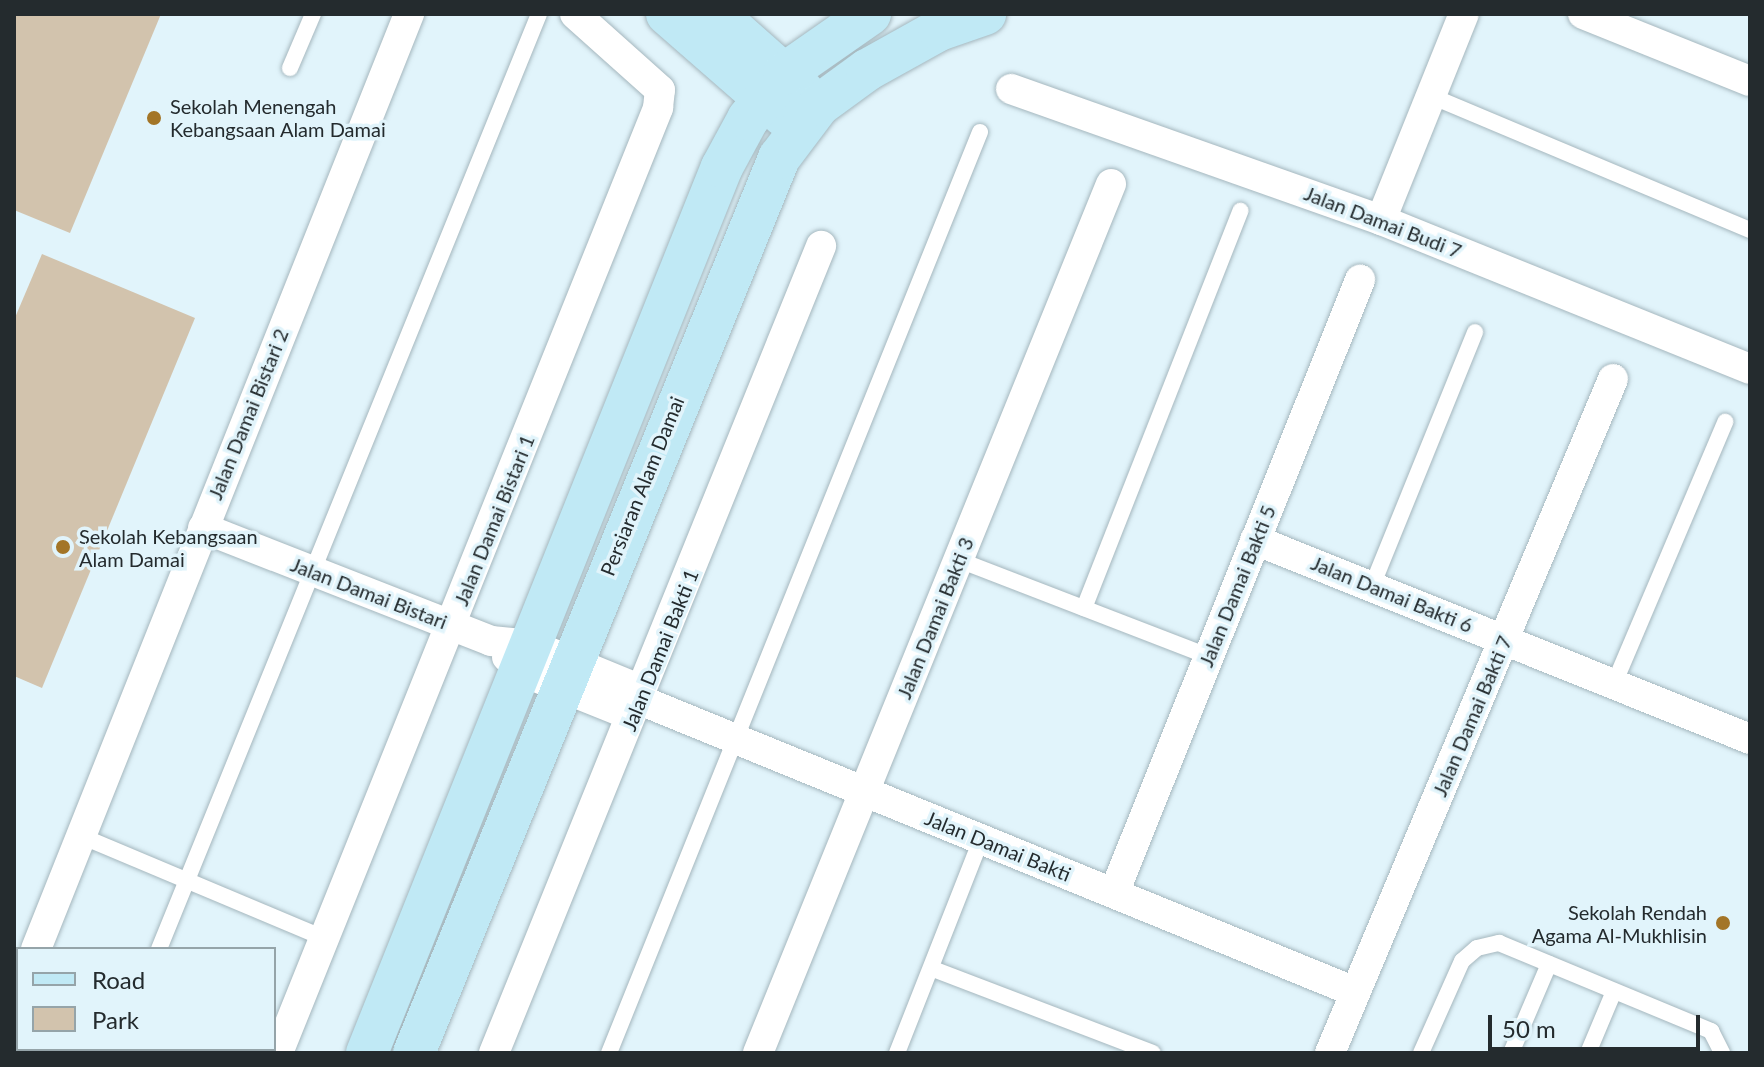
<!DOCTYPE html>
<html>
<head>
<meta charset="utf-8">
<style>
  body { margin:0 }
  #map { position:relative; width:1764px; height:1067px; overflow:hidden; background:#e1f4fb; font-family:Lato,sans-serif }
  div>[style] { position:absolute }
  .green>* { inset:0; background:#d2c3ad }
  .roads { filter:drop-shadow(0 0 2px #a5b7be) drop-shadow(0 0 2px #a5b7be) }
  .lane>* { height:16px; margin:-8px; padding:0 8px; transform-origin:8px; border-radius:8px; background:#fff }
  .street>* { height:30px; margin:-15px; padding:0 15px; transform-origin:15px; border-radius:15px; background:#fff }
  .secondary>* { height:42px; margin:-21px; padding:0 21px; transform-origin:21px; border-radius:21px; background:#c0e9f5 }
  .dots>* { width:22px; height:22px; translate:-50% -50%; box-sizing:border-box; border:4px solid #e1f4fb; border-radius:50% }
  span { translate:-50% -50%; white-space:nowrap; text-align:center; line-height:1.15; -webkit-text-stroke:7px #e1f4fb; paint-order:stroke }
  .poi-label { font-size:20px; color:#242b2e }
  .left { translate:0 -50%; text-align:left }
  .right { translate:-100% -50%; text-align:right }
  .street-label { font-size:20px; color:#242b2e }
  .frame { position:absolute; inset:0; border:16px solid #242b2e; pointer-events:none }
  .legend { position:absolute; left:16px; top:947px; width:260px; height:104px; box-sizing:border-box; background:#e1f4fb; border:2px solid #95a4a9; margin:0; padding:10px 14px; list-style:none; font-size:24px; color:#242b2e }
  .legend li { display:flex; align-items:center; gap:16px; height:40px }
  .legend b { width:40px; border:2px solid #95a4a9 }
  .scale { position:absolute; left:1488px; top:1015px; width:212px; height:36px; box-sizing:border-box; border:4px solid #242b2e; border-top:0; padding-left:10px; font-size:24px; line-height:28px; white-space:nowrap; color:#242b2e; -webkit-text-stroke:6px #e1f4fb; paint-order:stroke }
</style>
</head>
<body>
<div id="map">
  <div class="green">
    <i style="clip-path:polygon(14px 14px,161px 14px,70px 233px,14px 210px)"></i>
    <i style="clip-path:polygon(42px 254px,195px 318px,42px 688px,14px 676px,14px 320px)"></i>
  </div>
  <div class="roads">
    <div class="lane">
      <i style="left:290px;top:68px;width:59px;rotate:-66.9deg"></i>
      <i style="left:1431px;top:96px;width:346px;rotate:22.8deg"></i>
      <i style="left:959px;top:560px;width:267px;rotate:21.1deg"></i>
      <i style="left:1372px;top:586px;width:274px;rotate:-67.9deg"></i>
      <i style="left:1084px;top:608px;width:427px;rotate:-68.5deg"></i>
      <i style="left:1614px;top:684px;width:285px;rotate:-67deg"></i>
      <i style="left:81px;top:836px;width:264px;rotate:22.8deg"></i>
      <i style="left:159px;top:949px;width:1009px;rotate:-67.88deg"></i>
      <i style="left:933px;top:969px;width:235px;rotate:20.9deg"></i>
      <i style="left:118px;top:1053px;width:4px;rotate:-76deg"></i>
      <i style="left:609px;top:1053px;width:993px;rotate:-68.06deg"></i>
      <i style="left:897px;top:1053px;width:229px;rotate:-68.5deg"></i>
      <i style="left:1421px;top:1053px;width:101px;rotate:-66deg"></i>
      <i style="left:1462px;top:961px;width:20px;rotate:-41deg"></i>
      <i style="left:1477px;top:948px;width:23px;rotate:-13deg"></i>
      <i style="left:1499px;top:943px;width:230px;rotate:22.5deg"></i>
      <i style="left:1711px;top:1031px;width:25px;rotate:63deg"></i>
      <i style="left:1511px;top:1053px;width:97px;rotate:-66.9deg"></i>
      <i style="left:1588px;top:1053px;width:67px;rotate:-67.2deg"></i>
    </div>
    <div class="street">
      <i style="left:1583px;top:14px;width:180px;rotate:21.9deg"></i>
      <i style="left:1011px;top:89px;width:393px;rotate:19.5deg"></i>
      <i style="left:1381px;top:220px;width:398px;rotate:22deg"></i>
      <i style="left:1381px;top:220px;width:222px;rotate:-68.1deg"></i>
      <i style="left:203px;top:528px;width:309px;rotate:21.4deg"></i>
      <i style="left:491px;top:641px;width:41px;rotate:5.6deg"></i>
      <i style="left:532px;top:645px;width:110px;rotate:22.4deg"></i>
      <i style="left:634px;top:687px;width:14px;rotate:65deg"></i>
      <i style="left:640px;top:700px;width:772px;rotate:22.21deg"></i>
      <i style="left:1255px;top:540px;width:534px;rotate:21.9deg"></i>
      <i style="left:507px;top:657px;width:20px;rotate:45deg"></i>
      <i style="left:521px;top:671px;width:110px;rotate:21.9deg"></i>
      <i style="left:623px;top:712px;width:21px;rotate:-35deg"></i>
      <i style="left:1114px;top:893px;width:661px;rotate:-68.13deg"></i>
      <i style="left:36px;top:949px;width:1007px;rotate:-68.25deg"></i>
      <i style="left:14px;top:1005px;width:11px;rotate:-68deg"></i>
      <i style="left:278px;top:1053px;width:1019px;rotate:-68.09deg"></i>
      <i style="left:658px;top:108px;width:18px;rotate:-84deg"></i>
      <i style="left:660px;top:90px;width:114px;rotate:-138.2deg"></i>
      <i style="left:494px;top:1053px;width:871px;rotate:-67.94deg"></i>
      <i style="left:758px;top:1053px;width:938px;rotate:-67.89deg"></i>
      <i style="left:1330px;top:1053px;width:731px;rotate:-67.22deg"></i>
    </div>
    <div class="secondary">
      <i style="left:667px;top:14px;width:155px;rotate:41.1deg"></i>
      <i style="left:716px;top:14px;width:116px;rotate:41.5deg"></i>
      <i style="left:367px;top:1053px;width:954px;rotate:-68.17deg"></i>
      <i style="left:722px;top:167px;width:55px;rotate:-61.6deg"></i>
      <i style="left:748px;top:119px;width:58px;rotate:-51.3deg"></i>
      <i style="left:784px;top:74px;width:105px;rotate:-34.9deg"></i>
      <i style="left:414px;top:1053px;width:967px;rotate:-67.81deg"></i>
      <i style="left:779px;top:158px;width:66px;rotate:-53deg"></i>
      <i style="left:819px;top:105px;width:59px;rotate:-36.1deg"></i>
      <i style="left:867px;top:70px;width:82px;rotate:-29.1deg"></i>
      <i style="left:939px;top:30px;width:49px;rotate:-19.2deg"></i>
    </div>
  </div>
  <div class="dots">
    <i style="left:154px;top:118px;background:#a37527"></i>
    <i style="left:63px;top:547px;background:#a37527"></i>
    <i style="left:1723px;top:923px;background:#a37527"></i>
  </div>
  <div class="poi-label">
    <span class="left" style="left:170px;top:118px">Sekolah Menengah<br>Kebangsaan Alam Damai</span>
    <span class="left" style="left:79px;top:548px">Sekolah Kebangsaan<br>Alam Damai</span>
    <span class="right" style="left:1707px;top:924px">Sekolah Rendah<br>Agama Al-Mukhlisin</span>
  </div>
  <div class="street-label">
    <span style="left:1383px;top:222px;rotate:21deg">Jalan Damai Budi 7</span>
    <span style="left:248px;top:414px;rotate:-68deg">Jalan Damai Bistari 2</span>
    <span style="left:642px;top:486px;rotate:-68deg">Persiaran Alam Damai</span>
    <span style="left:494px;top:520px;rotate:-68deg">Jalan Damai Bistari 1</span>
    <span style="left:1237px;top:586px;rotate:-68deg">Jalan Damai Bakti 5</span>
    <span style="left:369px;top:593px;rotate:21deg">Jalan Damai Bistari</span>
    <span style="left:1392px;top:594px;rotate:22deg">Jalan Damai Bakti 6</span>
    <span style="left:935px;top:618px;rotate:-68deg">Jalan Damai Bakti 3</span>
    <span style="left:660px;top:650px;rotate:-68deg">Jalan Damai Bakti 1</span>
    <span style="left:1472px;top:716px;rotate:-67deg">Jalan Damai Bakti 7</span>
    <span style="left:998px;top:846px;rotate:22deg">Jalan Damai Bakti</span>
  </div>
  <div class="frame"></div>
  <ul class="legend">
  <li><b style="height:10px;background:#c0e9f5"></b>Road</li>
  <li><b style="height:22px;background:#d2c3ad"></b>Park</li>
  </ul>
  <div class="scale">50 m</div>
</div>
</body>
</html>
